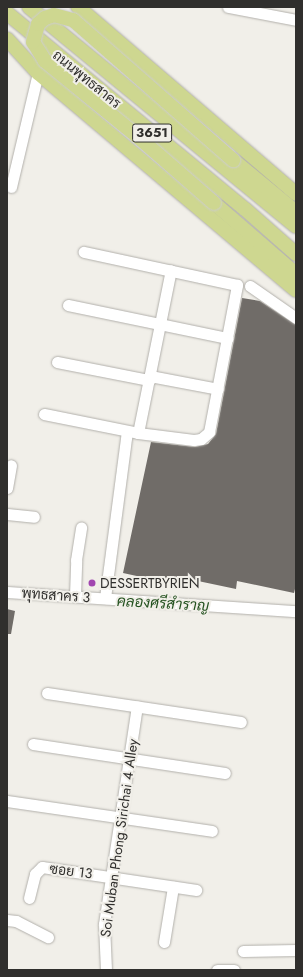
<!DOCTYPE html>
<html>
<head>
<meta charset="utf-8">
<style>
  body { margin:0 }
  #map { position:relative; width:303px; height:977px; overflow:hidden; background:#f1efe9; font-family:Jost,Sarabun,sans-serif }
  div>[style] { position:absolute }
  .building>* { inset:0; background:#706c68 }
  .roads { filter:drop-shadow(0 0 1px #b2b0ab) drop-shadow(0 0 1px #b2b0ab) }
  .minor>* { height:11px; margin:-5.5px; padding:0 5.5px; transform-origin:5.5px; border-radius:5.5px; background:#fff }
  .major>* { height:14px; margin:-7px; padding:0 7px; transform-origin:7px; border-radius:7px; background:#ced790 }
  .bridges { filter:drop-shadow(0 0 1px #cdcdcd) drop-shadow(0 0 1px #cdcdcd) }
  .major-bridge>* { height:14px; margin:-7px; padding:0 7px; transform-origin:7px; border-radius:7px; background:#ced790 }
  .dots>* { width:11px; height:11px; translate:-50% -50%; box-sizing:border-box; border:2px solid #f1efe9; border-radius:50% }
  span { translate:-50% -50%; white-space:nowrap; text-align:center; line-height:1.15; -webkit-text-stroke:4px #f1efe9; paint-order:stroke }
  .shield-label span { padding:1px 3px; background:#f1efe9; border:1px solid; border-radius:3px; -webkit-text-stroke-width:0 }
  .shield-label { font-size:13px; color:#302f2d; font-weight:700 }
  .street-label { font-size:14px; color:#302f2d }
  .poi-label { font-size:14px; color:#302f2d }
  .left { translate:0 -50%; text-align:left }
  .water-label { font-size:15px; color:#23511f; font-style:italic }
  .frame { position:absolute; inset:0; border:8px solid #302f2d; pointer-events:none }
</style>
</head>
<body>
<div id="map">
  <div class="building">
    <i style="clip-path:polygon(242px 298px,260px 301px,296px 325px,296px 585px,294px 593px,237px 581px,236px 589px,179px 577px,178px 585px,123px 573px,151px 442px,195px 447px,208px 444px,216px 434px)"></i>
    <i style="clip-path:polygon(7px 609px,15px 611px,11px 634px,7px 634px)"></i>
  </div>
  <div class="roads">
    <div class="minor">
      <i style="left:228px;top:7px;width:69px;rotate:10.8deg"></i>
      <i style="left:11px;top:187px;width:117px;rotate:-76.7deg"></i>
      <i style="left:250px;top:286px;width:56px;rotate:34.8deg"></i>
      <i style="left:68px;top:305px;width:163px;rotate:11.7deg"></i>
      <i style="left:57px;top:362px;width:94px;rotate:11.1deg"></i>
      <i style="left:150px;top:376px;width:69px;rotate:10.8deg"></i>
      <i style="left:44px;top:414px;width:96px;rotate:11.4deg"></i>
      <i style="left:138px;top:433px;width:56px;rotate:7.1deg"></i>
      <i style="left:194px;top:440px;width:7px;rotate:-8deg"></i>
      <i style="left:201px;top:439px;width:11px;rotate:-41deg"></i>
      <i style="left:209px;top:432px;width:150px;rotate:-79.2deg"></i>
      <i style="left:237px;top:285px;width:157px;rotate:-167.8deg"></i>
      <i style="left:138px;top:433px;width:166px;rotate:-78.6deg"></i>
      <i style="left:7px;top:488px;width:23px;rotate:-80deg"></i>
      <i style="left:7px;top:514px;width:27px;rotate:6deg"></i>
      <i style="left:7px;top:592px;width:290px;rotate:3.8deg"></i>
      <i style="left:75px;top:596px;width:36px;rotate:-88deg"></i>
      <i style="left:76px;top:560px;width:33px;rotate:-81deg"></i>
      <i style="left:105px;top:598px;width:168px;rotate:-82.5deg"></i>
      <i style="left:47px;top:693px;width:196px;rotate:8.5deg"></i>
      <i style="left:33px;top:744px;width:194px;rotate:8.6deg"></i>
      <i style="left:7px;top:801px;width:207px;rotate:8.3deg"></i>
      <i style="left:29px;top:898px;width:25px;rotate:-76deg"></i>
      <i style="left:35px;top:874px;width:10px;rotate:-45deg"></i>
      <i style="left:42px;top:867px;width:156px;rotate:8.5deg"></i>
      <i style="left:7px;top:920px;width:9px;rotate:6deg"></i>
      <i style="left:16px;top:921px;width:36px;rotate:27deg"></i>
      <i style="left:164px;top:942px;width:56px;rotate:-80.7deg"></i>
      <i style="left:243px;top:951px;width:53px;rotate:-1.1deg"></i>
      <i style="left:106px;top:970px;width:46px;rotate:-92.5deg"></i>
      <i style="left:104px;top:924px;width:220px;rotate:-81.4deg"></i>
      <i style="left:217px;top:970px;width:17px"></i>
    </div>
    <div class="major">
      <i style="left:29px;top:7px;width:345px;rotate:39.4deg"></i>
      <i style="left:78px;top:7px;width:287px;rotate:40.6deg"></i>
      <i style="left:7px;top:13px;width:308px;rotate:39.5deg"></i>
      <i style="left:245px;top:209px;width:68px;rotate:41.4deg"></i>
      <i style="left:7px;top:39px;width:46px;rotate:47.6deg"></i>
      <i style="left:38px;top:73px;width:337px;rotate:40.1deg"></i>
      <i style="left:233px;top:160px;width:82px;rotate:39.5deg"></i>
      <i style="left:214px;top:203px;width:108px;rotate:40.9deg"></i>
    </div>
  </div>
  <div class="bridges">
    <div class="major-bridge">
      <i style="left:214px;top:203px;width:102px;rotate:-139deg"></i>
      <i style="left:137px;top:136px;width:119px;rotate:-140.8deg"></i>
      <i style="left:45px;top:61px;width:22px;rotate:-122deg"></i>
      <i style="left:33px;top:42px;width:19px;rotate:-74deg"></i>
      <i style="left:38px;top:24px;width:9px;rotate:-41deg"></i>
      <i style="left:45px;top:18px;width:9px;rotate:-18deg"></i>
      <i style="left:54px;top:15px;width:20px;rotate:15deg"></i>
      <i style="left:73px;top:20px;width:213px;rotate:41.2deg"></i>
    </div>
  </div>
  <div class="dots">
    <i style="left:92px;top:583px;background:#a146b0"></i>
  </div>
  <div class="shield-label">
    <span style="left:152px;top:133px">3651</span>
  </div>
  <div class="street-label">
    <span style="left:87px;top:79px;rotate:39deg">ถนนพุทธสาคร</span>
    <span style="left:56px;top:595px;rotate:4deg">พุทธสาคร 3</span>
    <span style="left:119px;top:838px;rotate:-82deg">Soi Muban Phong Sirichai 4 Alley</span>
    <span style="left:71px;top:871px;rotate:7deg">ซอย 13</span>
  </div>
  <div class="poi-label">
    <span class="left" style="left:100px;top:583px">DESSERTBYRIEN</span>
  </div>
  <div class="water-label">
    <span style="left:163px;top:604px;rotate:3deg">คลองศรีสำราญ</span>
  </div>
  <div class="frame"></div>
</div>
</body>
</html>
